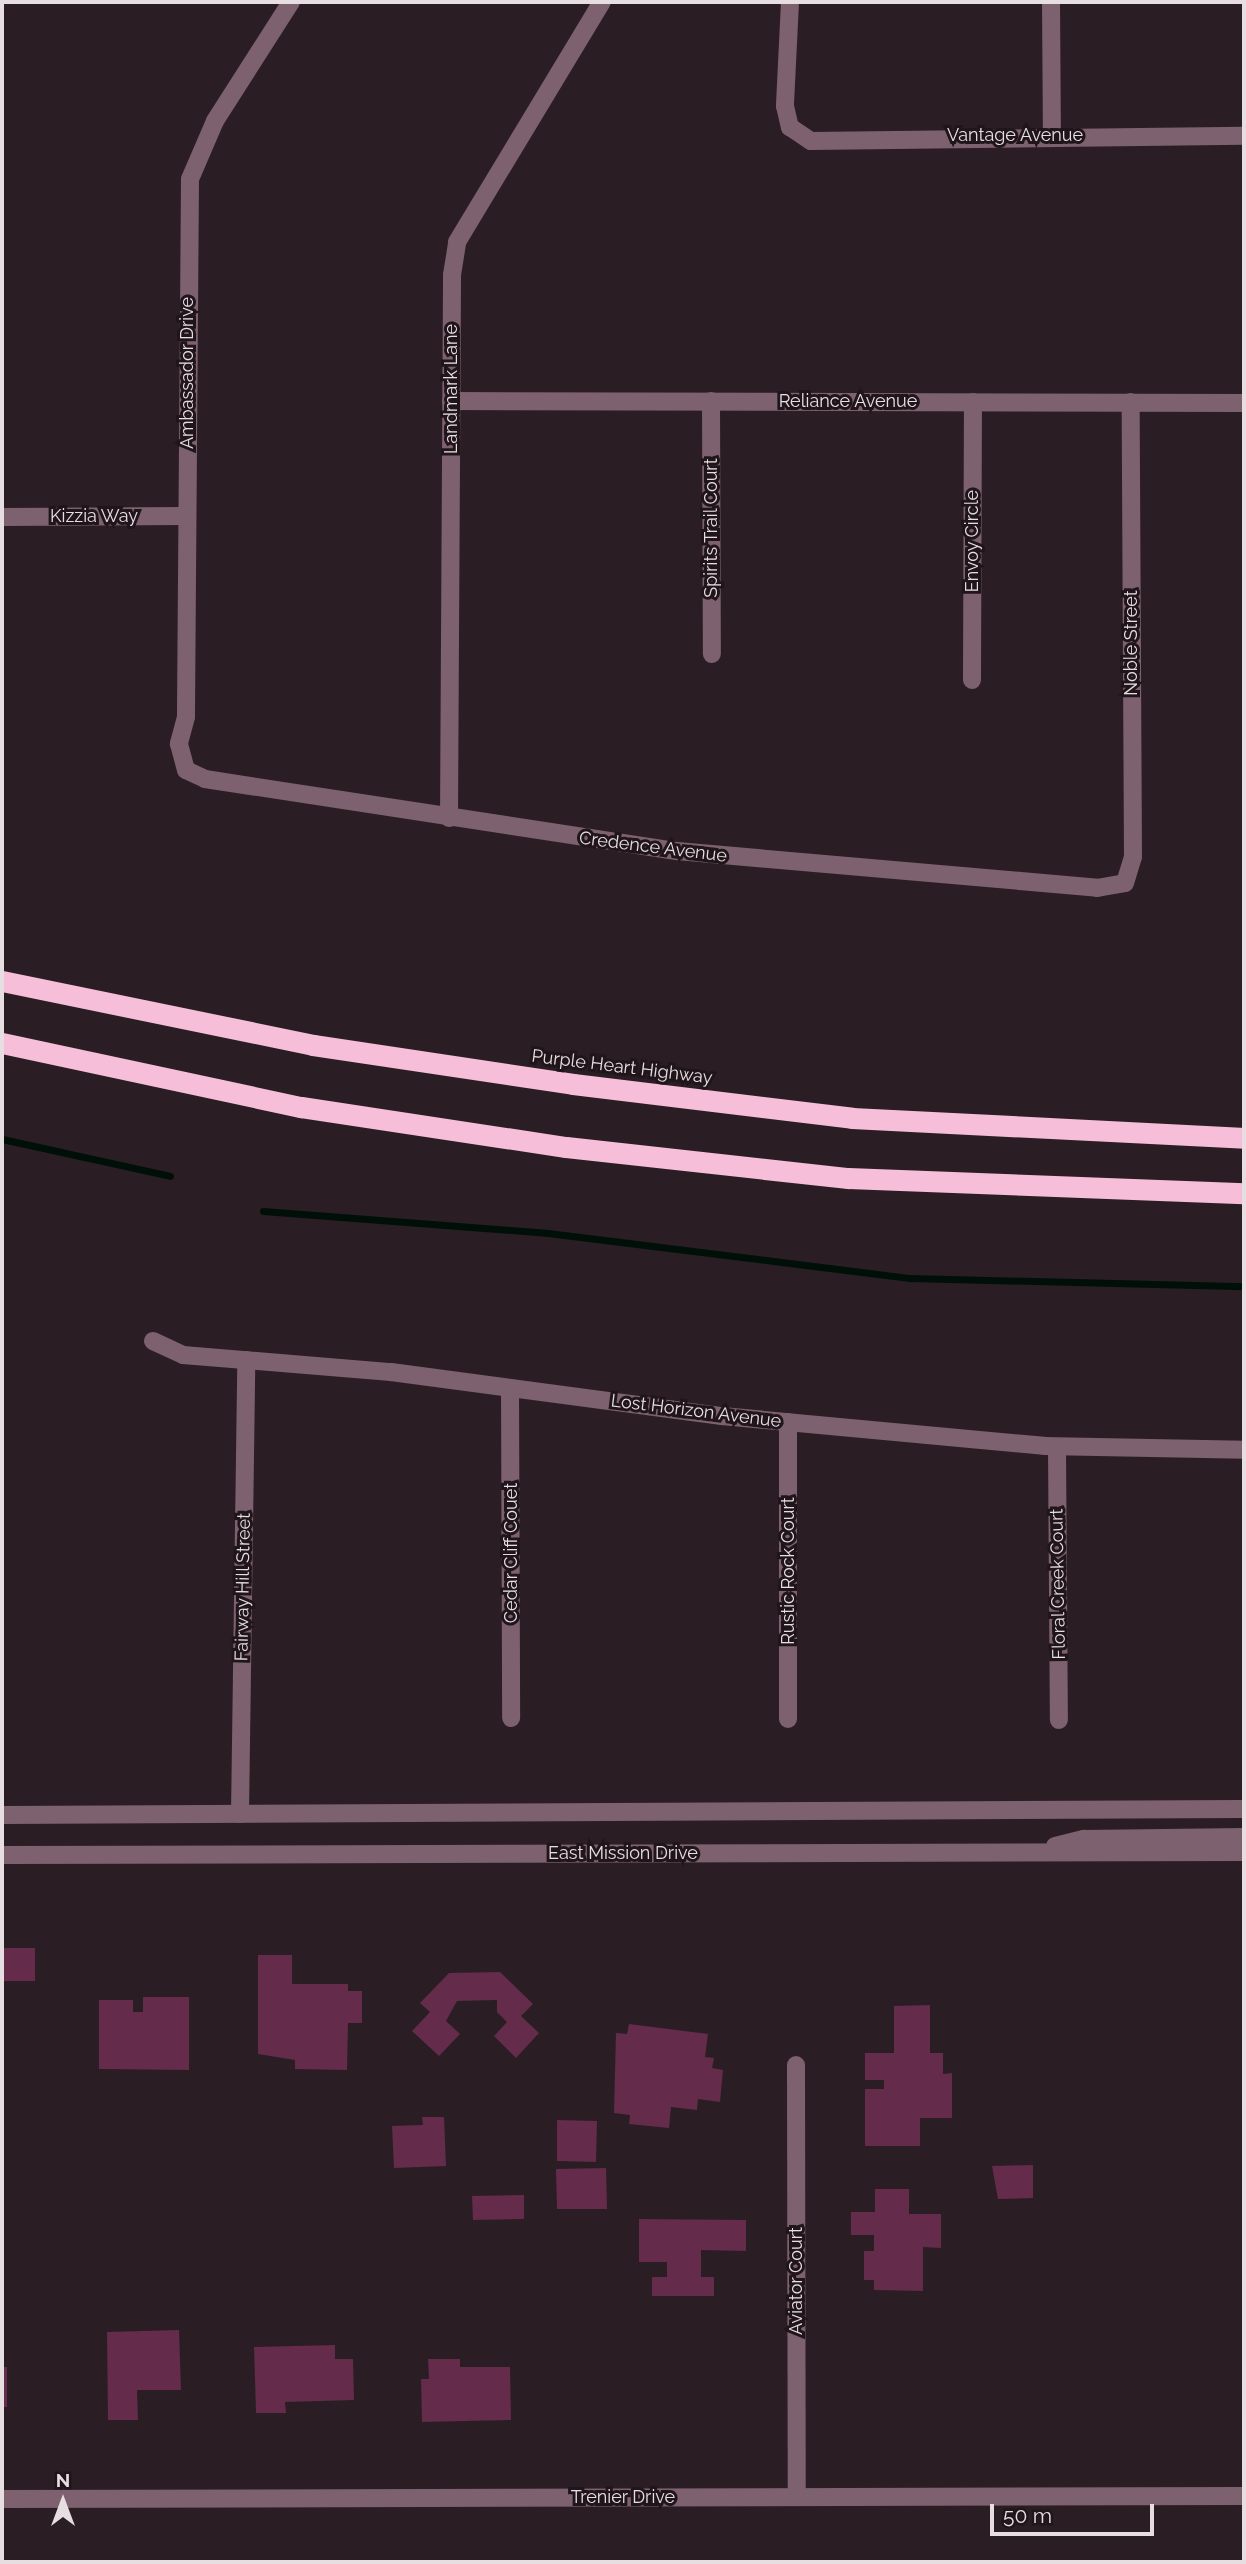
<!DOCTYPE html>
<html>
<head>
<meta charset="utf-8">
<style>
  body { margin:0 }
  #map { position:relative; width:1246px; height:2564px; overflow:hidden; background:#2a1e24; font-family:Raleway,sans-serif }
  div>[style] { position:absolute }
  .stream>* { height:7px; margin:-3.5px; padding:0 3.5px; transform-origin:3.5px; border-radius:3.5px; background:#001008 }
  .building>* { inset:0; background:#642b4a }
  .minor>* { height:18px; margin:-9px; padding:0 9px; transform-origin:9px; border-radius:9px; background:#7e616e }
  .highway>* { height:21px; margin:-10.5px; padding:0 10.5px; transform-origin:10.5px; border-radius:10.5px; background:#f7bed9 }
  span { translate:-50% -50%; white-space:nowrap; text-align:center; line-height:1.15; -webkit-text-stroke:6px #20151a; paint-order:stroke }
  .street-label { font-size:18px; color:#e6dee1 }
  .frame { position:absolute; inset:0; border:4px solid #e6dee1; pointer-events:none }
  .north { position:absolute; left:28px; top:2466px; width:70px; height:70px; -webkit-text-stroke:5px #20151a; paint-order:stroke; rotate:0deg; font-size:19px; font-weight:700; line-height:28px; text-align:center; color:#e6dee1 }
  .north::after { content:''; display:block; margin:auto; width:24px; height:32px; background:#e6dee1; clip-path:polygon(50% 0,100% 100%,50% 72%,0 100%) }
  .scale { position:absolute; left:990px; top:2504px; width:164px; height:32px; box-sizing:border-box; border:4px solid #e6dee1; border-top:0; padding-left:9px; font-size:21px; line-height:24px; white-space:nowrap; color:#e6dee1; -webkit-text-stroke:5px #20151a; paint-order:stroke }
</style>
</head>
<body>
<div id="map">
  <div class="stream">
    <i style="left:2px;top:1139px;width:172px;rotate:12.4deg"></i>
    <i style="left:263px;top:1211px;width:286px;rotate:4.4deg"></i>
    <i style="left:548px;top:1233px;width:365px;rotate:7.1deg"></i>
    <i style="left:910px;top:1278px;width:334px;rotate:1.4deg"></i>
  </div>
  <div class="building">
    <i style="clip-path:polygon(2px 1948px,35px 1948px,35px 1981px,2px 1981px)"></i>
    <i style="clip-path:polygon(258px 1955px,292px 1955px,292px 1984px,348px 1984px,348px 1991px,362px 1991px,362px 2023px,348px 2023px,347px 2070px,295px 2069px,295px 2060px,258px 2054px)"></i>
    <i style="clip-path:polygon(500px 1972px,533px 2004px,521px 2016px,539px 2033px,516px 2058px,494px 2036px,507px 2022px,497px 2012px,497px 2000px,457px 2001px,446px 2021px,460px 2034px,439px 2056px,412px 2031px,430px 2012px,420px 2003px,449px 1973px)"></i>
    <i style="clip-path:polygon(143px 1997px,189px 1997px,189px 2070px,99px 2069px,99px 2000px,133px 2000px,133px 2012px,143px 2012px)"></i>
    <i style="clip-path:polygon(930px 2005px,930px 2053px,943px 2053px,943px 2074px,952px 2073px,952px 2118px,920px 2118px,920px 2146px,865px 2146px,865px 2089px,884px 2089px,884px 2080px,865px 2080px,865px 2053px,894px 2053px,894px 2006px)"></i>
    <i style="clip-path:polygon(629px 2024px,708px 2034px,705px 2057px,714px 2058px,712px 2068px,723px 2070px,720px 2102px,698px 2099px,697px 2110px,671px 2107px,669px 2128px,629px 2124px,630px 2115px,614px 2113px,616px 2033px,627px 2034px)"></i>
    <i style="clip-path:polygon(422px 2117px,444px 2117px,446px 2166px,394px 2168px,392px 2126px,423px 2125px)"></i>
    <i style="clip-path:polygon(557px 2120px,597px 2121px,596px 2162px,557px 2161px)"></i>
    <i style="clip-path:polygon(1033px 2165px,1033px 2198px,998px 2199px,992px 2166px)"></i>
    <i style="clip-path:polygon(606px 2168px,607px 2209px,557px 2209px,556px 2169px)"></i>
    <i style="clip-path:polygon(875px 2189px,909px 2189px,909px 2214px,941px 2214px,941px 2248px,923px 2247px,923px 2291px,874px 2290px,874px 2280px,864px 2280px,864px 2251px,874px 2251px,874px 2235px,851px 2235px,851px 2212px,875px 2212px)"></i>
    <i style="clip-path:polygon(524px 2195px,524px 2219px,473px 2220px,472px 2196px)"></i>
    <i style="clip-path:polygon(639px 2219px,746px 2220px,746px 2251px,701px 2250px,701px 2277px,714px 2277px,714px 2296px,652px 2296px,652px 2277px,667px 2277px,667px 2262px,639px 2262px)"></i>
    <i style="clip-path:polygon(179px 2330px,181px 2390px,137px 2390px,138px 2420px,108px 2420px,107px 2332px)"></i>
    <i style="clip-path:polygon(335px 2345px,335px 2359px,353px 2359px,354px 2400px,285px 2402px,286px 2413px,256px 2413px,254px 2347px)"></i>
    <i style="clip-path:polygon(428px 2359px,460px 2359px,460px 2367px,510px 2367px,511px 2420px,422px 2422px,421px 2379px,429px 2379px)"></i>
    <i style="clip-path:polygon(2px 2367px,7px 2367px,7px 2407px,2px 2407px)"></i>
  </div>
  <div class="minor">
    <i style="left:291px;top:2px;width:141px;rotate:122.6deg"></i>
    <i style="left:215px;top:121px;width:63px;rotate:113.3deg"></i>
    <i style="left:190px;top:179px;width:538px;rotate:90.43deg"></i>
    <i style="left:186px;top:717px;width:28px;rotate:105deg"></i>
    <i style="left:179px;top:744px;width:27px;rotate:75deg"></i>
    <i style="left:186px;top:770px;width:21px;rotate:25deg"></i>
    <i style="left:205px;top:779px;width:477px;rotate:8.7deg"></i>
    <i style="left:677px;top:851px;width:422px;rotate:5deg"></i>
    <i style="left:1097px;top:888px;width:28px;rotate:-10deg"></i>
    <i style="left:1125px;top:883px;width:27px;rotate:-73deg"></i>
    <i style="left:1133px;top:857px;width:455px;rotate:-90.3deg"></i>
    <i style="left:790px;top:2px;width:104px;rotate:92.8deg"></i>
    <i style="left:785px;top:106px;width:22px;rotate:77deg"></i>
    <i style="left:790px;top:127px;width:25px;rotate:34deg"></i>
    <i style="left:811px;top:141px;width:433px;rotate:-0.7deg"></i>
    <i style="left:1051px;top:2px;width:133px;rotate:89.6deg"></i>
    <i style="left:451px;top:401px;width:793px;rotate:0.14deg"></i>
    <i style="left:711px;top:401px;width:253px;rotate:89.8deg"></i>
    <i style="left:2px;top:517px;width:185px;rotate:-0.3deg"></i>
    <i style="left:972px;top:680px;width:278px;rotate:-89.8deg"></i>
    <i style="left:449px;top:818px;width:543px;rotate:-89.68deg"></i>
    <i style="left:452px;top:275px;width:33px;rotate:-81deg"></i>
    <i style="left:457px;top:242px;width:280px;rotate:-58.9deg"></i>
    <i style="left:153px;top:1341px;width:33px;rotate:25deg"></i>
    <i style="left:183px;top:1355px;width:209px;rotate:4.7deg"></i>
    <i style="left:391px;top:1372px;width:334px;rotate:7.6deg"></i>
    <i style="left:722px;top:1416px;width:323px;rotate:5.3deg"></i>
    <i style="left:1044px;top:1446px;width:200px;rotate:1.1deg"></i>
    <i style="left:510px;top:1388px;width:330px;rotate:89.8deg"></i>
    <i style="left:788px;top:1422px;width:297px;rotate:90deg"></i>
    <i style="left:1057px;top:1447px;width:273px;rotate:89.6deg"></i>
    <i style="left:240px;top:1814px;width:454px;rotate:-89.2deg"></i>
    <i style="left:2px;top:1815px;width:1242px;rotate:-0.28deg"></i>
    <i style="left:1055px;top:1846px;width:30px;rotate:-14deg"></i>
    <i style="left:1084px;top:1839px;width:160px;rotate:-0.7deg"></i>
    <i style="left:2px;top:1855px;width:1242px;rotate:-0.14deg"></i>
    <i style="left:796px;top:2065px;width:432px;rotate:89.9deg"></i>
    <i style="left:2px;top:2499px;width:1242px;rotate:-0.14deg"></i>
  </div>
  <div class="highway">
    <i style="left:2px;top:981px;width:318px;rotate:11.6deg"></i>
    <i style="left:313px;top:1045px;width:263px;rotate:8.5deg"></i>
    <i style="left:573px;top:1084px;width:281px;rotate:6.9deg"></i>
    <i style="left:852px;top:1118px;width:393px;rotate:2.9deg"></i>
    <i style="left:2px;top:1043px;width:306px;rotate:12.1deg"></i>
    <i style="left:301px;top:1107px;width:268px;rotate:8.6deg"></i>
    <i style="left:566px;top:1147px;width:284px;rotate:6.3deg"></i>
    <i style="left:848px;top:1178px;width:396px;rotate:2.2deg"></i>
  </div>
  <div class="street-label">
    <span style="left:1015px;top:135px">Vantage Avenue</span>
    <span style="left:187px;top:373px;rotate:-90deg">Ambassador Drive</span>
    <span style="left:451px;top:389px;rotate:-90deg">Landmark Lane</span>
    <span style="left:848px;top:401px">Reliance Avenue</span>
    <span style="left:94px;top:516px">Kizzia Way</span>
    <span style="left:711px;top:528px;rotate:-90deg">Spirits Trail Court</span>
    <span style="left:972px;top:541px;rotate:-90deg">Envoy Circle</span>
    <span style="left:1131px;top:643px;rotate:-90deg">Noble Street</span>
    <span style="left:653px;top:847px;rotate:7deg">Credence Avenue</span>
    <span style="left:622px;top:1067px;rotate:7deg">Purple Heart Highway</span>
    <span style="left:696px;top:1411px;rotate:7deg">Lost Horizon Avenue</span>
    <span style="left:511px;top:1553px;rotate:-90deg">Cedar Cliff Couet</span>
    <span style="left:788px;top:1571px;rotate:-90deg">Rustic Rock Court</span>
    <span style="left:1058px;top:1584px;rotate:-91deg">Floral Creek Court</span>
    <span style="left:243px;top:1587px;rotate:-89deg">Fairway Hill Street</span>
    <span style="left:623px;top:1853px">East Mission Drive</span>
    <span style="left:796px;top:2281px;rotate:-90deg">Aviator Court</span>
    <span style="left:623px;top:2497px">Trenier Drive</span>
  </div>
  <div class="frame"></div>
  <div class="north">N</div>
  <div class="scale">50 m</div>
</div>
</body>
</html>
